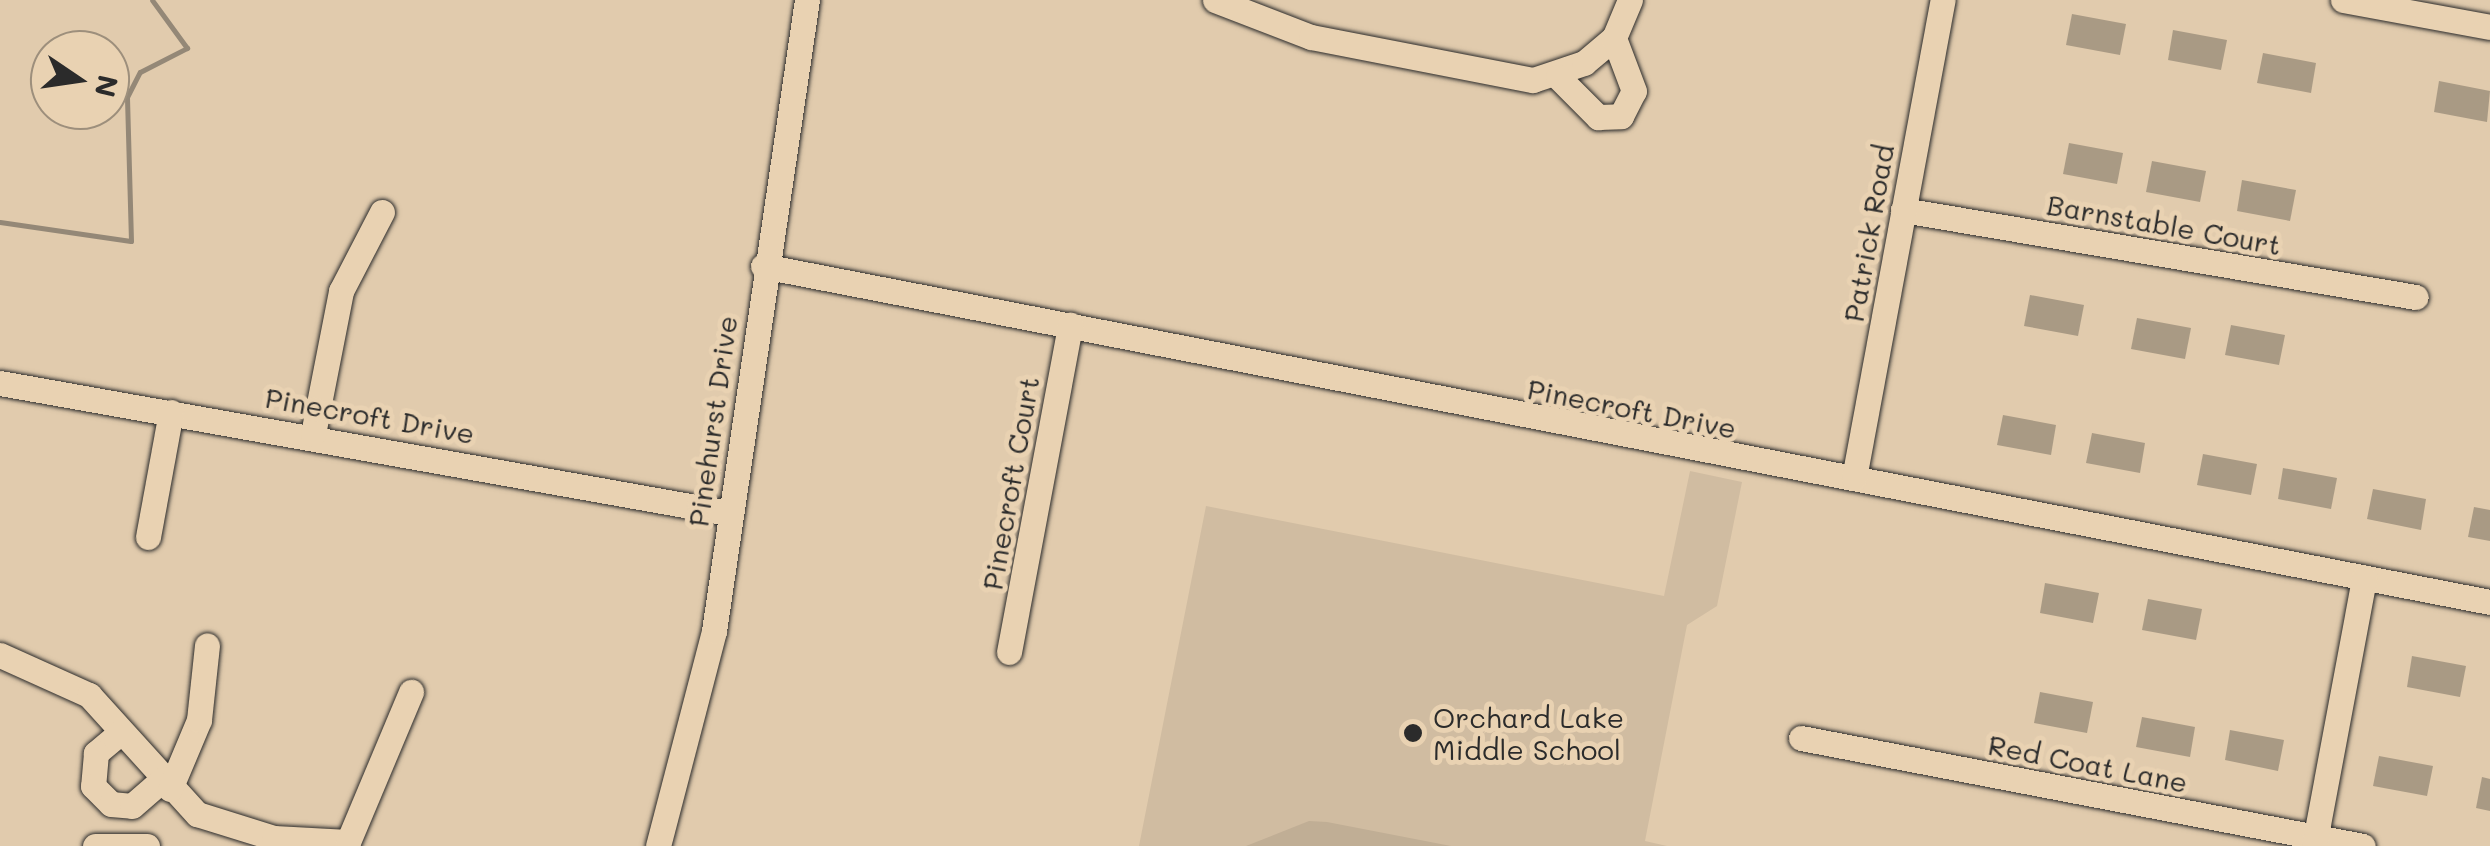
<!DOCTYPE html>
<html>
<head>
<meta charset="utf-8">
<style>
  body { margin:0 }
  #map { position:relative; width:2490px; height:846px; overflow:hidden; background:#e1cbad; font-family:Mali,sans-serif }
  div>[style] { position:absolute }
  .built>* { inset:0; background:#d0bca1 }
  .green>* { inset:0; background:#c0ae95 }
  .stream>* { height:5px; margin:-2.5px; padding:0 2.5px; transform-origin:2.5px; border-radius:2.5px; background:#948877 }
  .building>* { inset:0; background:#a99a84 }
  .roads { filter:drop-shadow(0 0 2px #2b2b2b) drop-shadow(0 0 2px #2b2b2b) }
  .minor>* { height:25px; margin:-12.5px; padding:0 12.5px; transform-origin:12.5px; border-radius:12.5px; background:#e9d2b2 }
  .dots>* { width:28px; height:28px; translate:-50% -50%; box-sizing:border-box; border:5px solid #e9d2b2; border-radius:50% }
  span { translate:-50% -50%; white-space:nowrap; text-align:center; line-height:1.15; -webkit-text-stroke:10px #e9d2b2; paint-order:stroke }
  .street-label { font-size:28px; color:#2b2b2b }
  .poi-label { font-size:28px; color:#2b2b2b }
  .left { translate:0 -50%; text-align:left }
  .north { position:absolute; left:30px; top:30px; width:100px; height:100px; box-sizing:border-box; background:#e9d2b2; border:2px solid #9d8f7c; border-radius:50%; rotate:103deg; font-size:28px; font-weight:700; line-height:40px; text-align:center; color:#2b2b2b }
  .north::after { content:''; display:block; margin:auto; width:35px; height:45px; background:#2b2b2b; clip-path:polygon(50% 0,100% 100%,50% 72%,0 100%) }
</style>
</head>
<body>
<div id="map">
  <div class="built">
    <i style="clip-path:polygon(1690px 471px,1742px 482px,1717px 606px,1687px 625px,1645px 841px,1667px 846px,1139px 846px,1206px 506px,1664px 596px)"></i>
  </div>
  <div class="green">
    <i style="clip-path:polygon(1309px 821px,1327px 822px,1451px 846px,1246px 846px)"></i>
  </div>
  <div class="stream">
    <i style="left:0;top:222px;width:132px;rotate:8.3deg"></i>
    <i style="left:131px;top:241px;width:144px;rotate:-91.6deg"></i>
    <i style="left:127px;top:97px;width:28px;rotate:-63deg"></i>
    <i style="left:140px;top:72px;width:53px;rotate:-27.1deg"></i>
    <i style="left:187px;top:48px;width:59px;rotate:-126.1deg"></i>
  </div>
  <div class="building">
    <i style="clip-path:polygon(2072px 14px,2126px 24px,2120px 55px,2066px 45px)"></i>
    <i style="clip-path:polygon(2173px 30px,2227px 40px,2221px 70px,2168px 60px)"></i>
    <i style="clip-path:polygon(2263px 53px,2316px 63px,2311px 93px,2257px 83px)"></i>
    <i style="clip-path:polygon(2439px 81px,2490px 91px,2487px 122px,2434px 112px)"></i>
    <i style="clip-path:polygon(2069px 143px,2123px 153px,2117px 184px,2063px 174px)"></i>
    <i style="clip-path:polygon(2152px 161px,2206px 171px,2200px 202px,2146px 192px)"></i>
    <i style="clip-path:polygon(2242px 180px,2296px 190px,2290px 221px,2237px 211px)"></i>
    <i style="clip-path:polygon(2030px 295px,2084px 305px,2078px 336px,2024px 326px)"></i>
    <i style="clip-path:polygon(2137px 318px,2191px 328px,2185px 359px,2131px 349px)"></i>
    <i style="clip-path:polygon(2231px 325px,2285px 335px,2279px 365px,2225px 355px)"></i>
    <i style="clip-path:polygon(2003px 415px,2056px 425px,2051px 455px,1997px 445px)"></i>
    <i style="clip-path:polygon(2092px 433px,2145px 443px,2140px 473px,2086px 463px)"></i>
    <i style="clip-path:polygon(2203px 454px,2257px 464px,2251px 495px,2197px 485px)"></i>
    <i style="clip-path:polygon(2283px 468px,2337px 478px,2331px 509px,2278px 499px)"></i>
    <i style="clip-path:polygon(2373px 489px,2426px 499px,2421px 530px,2367px 519px)"></i>
    <i style="clip-path:polygon(2474px 507px,2490px 510px,2490px 541px,2468px 537px)"></i>
    <i style="clip-path:polygon(2045px 583px,2099px 593px,2093px 623px,2040px 613px)"></i>
    <i style="clip-path:polygon(2148px 599px,2202px 609px,2196px 640px,2142px 630px)"></i>
    <i style="clip-path:polygon(2412px 656px,2466px 666px,2460px 697px,2407px 687px)"></i>
    <i style="clip-path:polygon(2040px 692px,2093px 702px,2087px 733px,2034px 723px)"></i>
    <i style="clip-path:polygon(2142px 717px,2195px 727px,2190px 757px,2136px 747px)"></i>
    <i style="clip-path:polygon(2230px 730px,2284px 740px,2278px 771px,2225px 760px)"></i>
    <i style="clip-path:polygon(2379px 756px,2433px 766px,2427px 796px,2373px 786px)"></i>
    <i style="clip-path:polygon(2482px 777px,2490px 779px,2490px 811px,2476px 808px)"></i>
  </div>
  <div class="roads">
    <div class="minor">
      <i style="left:1215px;top:0;width:103px;rotate:21.1deg"></i>
      <i style="left:1311px;top:37px;width:226px;rotate:11deg"></i>
      <i style="left:1533px;top:80px;width:54px;rotate:-18.4deg"></i>
      <i style="left:1584px;top:63px;width:39px;rotate:-40deg"></i>
      <i style="left:1614px;top:38px;width:41px;rotate:-67.2deg"></i>
      <i style="left:2343px;top:0;width:149px;rotate:10.4deg"></i>
      <i style="left:1558px;top:77px;width:57px;rotate:45deg"></i>
      <i style="left:1598px;top:117px;width:23px;rotate:-2deg"></i>
      <i style="left:1621px;top:116px;width:28px;rotate:-63deg"></i>
      <i style="left:1634px;top:91px;width:57px;rotate:-110.7deg"></i>
      <i style="left:1903px;top:210px;width:520px;rotate:9.63deg"></i>
      <i style="left:763px;top:266px;width:1759px;rotate:11.01deg"></i>
      <i style="left:0;top:383px;width:741px;rotate:10.11deg"></i>
      <i style="left:313px;top:434px;width:146px;rotate:-78.9deg"></i>
      <i style="left:341px;top:291px;width:89px;rotate:-62.6deg"></i>
      <i style="left:1854px;top:478px;width:486px;rotate:-79.5deg"></i>
      <i style="left:148px;top:537px;width:127px;rotate:-79.6deg"></i>
      <i style="left:1009px;top:652px;width:333px;rotate:-79.4deg"></i>
      <i style="left:0;top:655px;width:98px;rotate:24.2deg"></i>
      <i style="left:89px;top:695px;width:161px;rotate:47.8deg"></i>
      <i style="left:197px;top:814px;width:81px;rotate:17.3deg"></i>
      <i style="left:274px;top:838px;width:74px;rotate:3.1deg"></i>
      <i style="left:348px;top:842px;width:163px;rotate:-67.2deg"></i>
      <i style="left:121px;top:732px;width:33px;rotate:140deg"></i>
      <i style="left:96px;top:753px;width:33px;rotate:95deg"></i>
      <i style="left:93px;top:786px;width:25px;rotate:45deg"></i>
      <i style="left:111px;top:804px;width:21px;rotate:5deg"></i>
      <i style="left:132px;top:806px;width:40px;rotate:-41deg"></i>
      <i style="left:1801px;top:738px;width:572px;rotate:10.88deg"></i>
      <i style="left:170px;top:789px;width:75px;rotate:-67.2deg"></i>
      <i style="left:199px;top:720px;width:75px;rotate:-83.9deg"></i>
      <i style="left:95px;top:846px;width:52px"></i>
      <i style="left:658px;top:846px;width:222px;rotate:-75.4deg"></i>
      <i style="left:714px;top:631px;width:638px;rotate:-81.62deg"></i>
      <i style="left:2314px;top:846px;width:273px;rotate:-79.4deg"></i>
    </div>
  </div>
  <div class="dots">
    <i style="left:1413px;top:733px;background:#2b2b2b"></i>
  </div>
  <div class="street-label">
    <span style="left:2164px;top:224px;rotate:10deg">Barnstable Court</span>
    <span style="left:1868px;top:233px;rotate:-80deg">Patrick Road</span>
    <span style="left:1632px;top:408px;rotate:11deg">Pinecroft Drive</span>
    <span style="left:370px;top:415px;rotate:10deg">Pinecroft Drive</span>
    <span style="left:712px;top:421px;rotate:-82deg">Pinehurst Drive</span>
    <span style="left:1010px;top:483px;rotate:-80deg">Pinecroft Court</span>
    <span style="left:2088px;top:763px;rotate:11deg">Red Coat Lane</span>
  </div>
  <div class="poi-label">
    <span class="left" style="left:1433px;top:733px">Orchard Lake<br>Middle School</span>
  </div>
  <div class="north">N</div>
</div>
</body>
</html>
